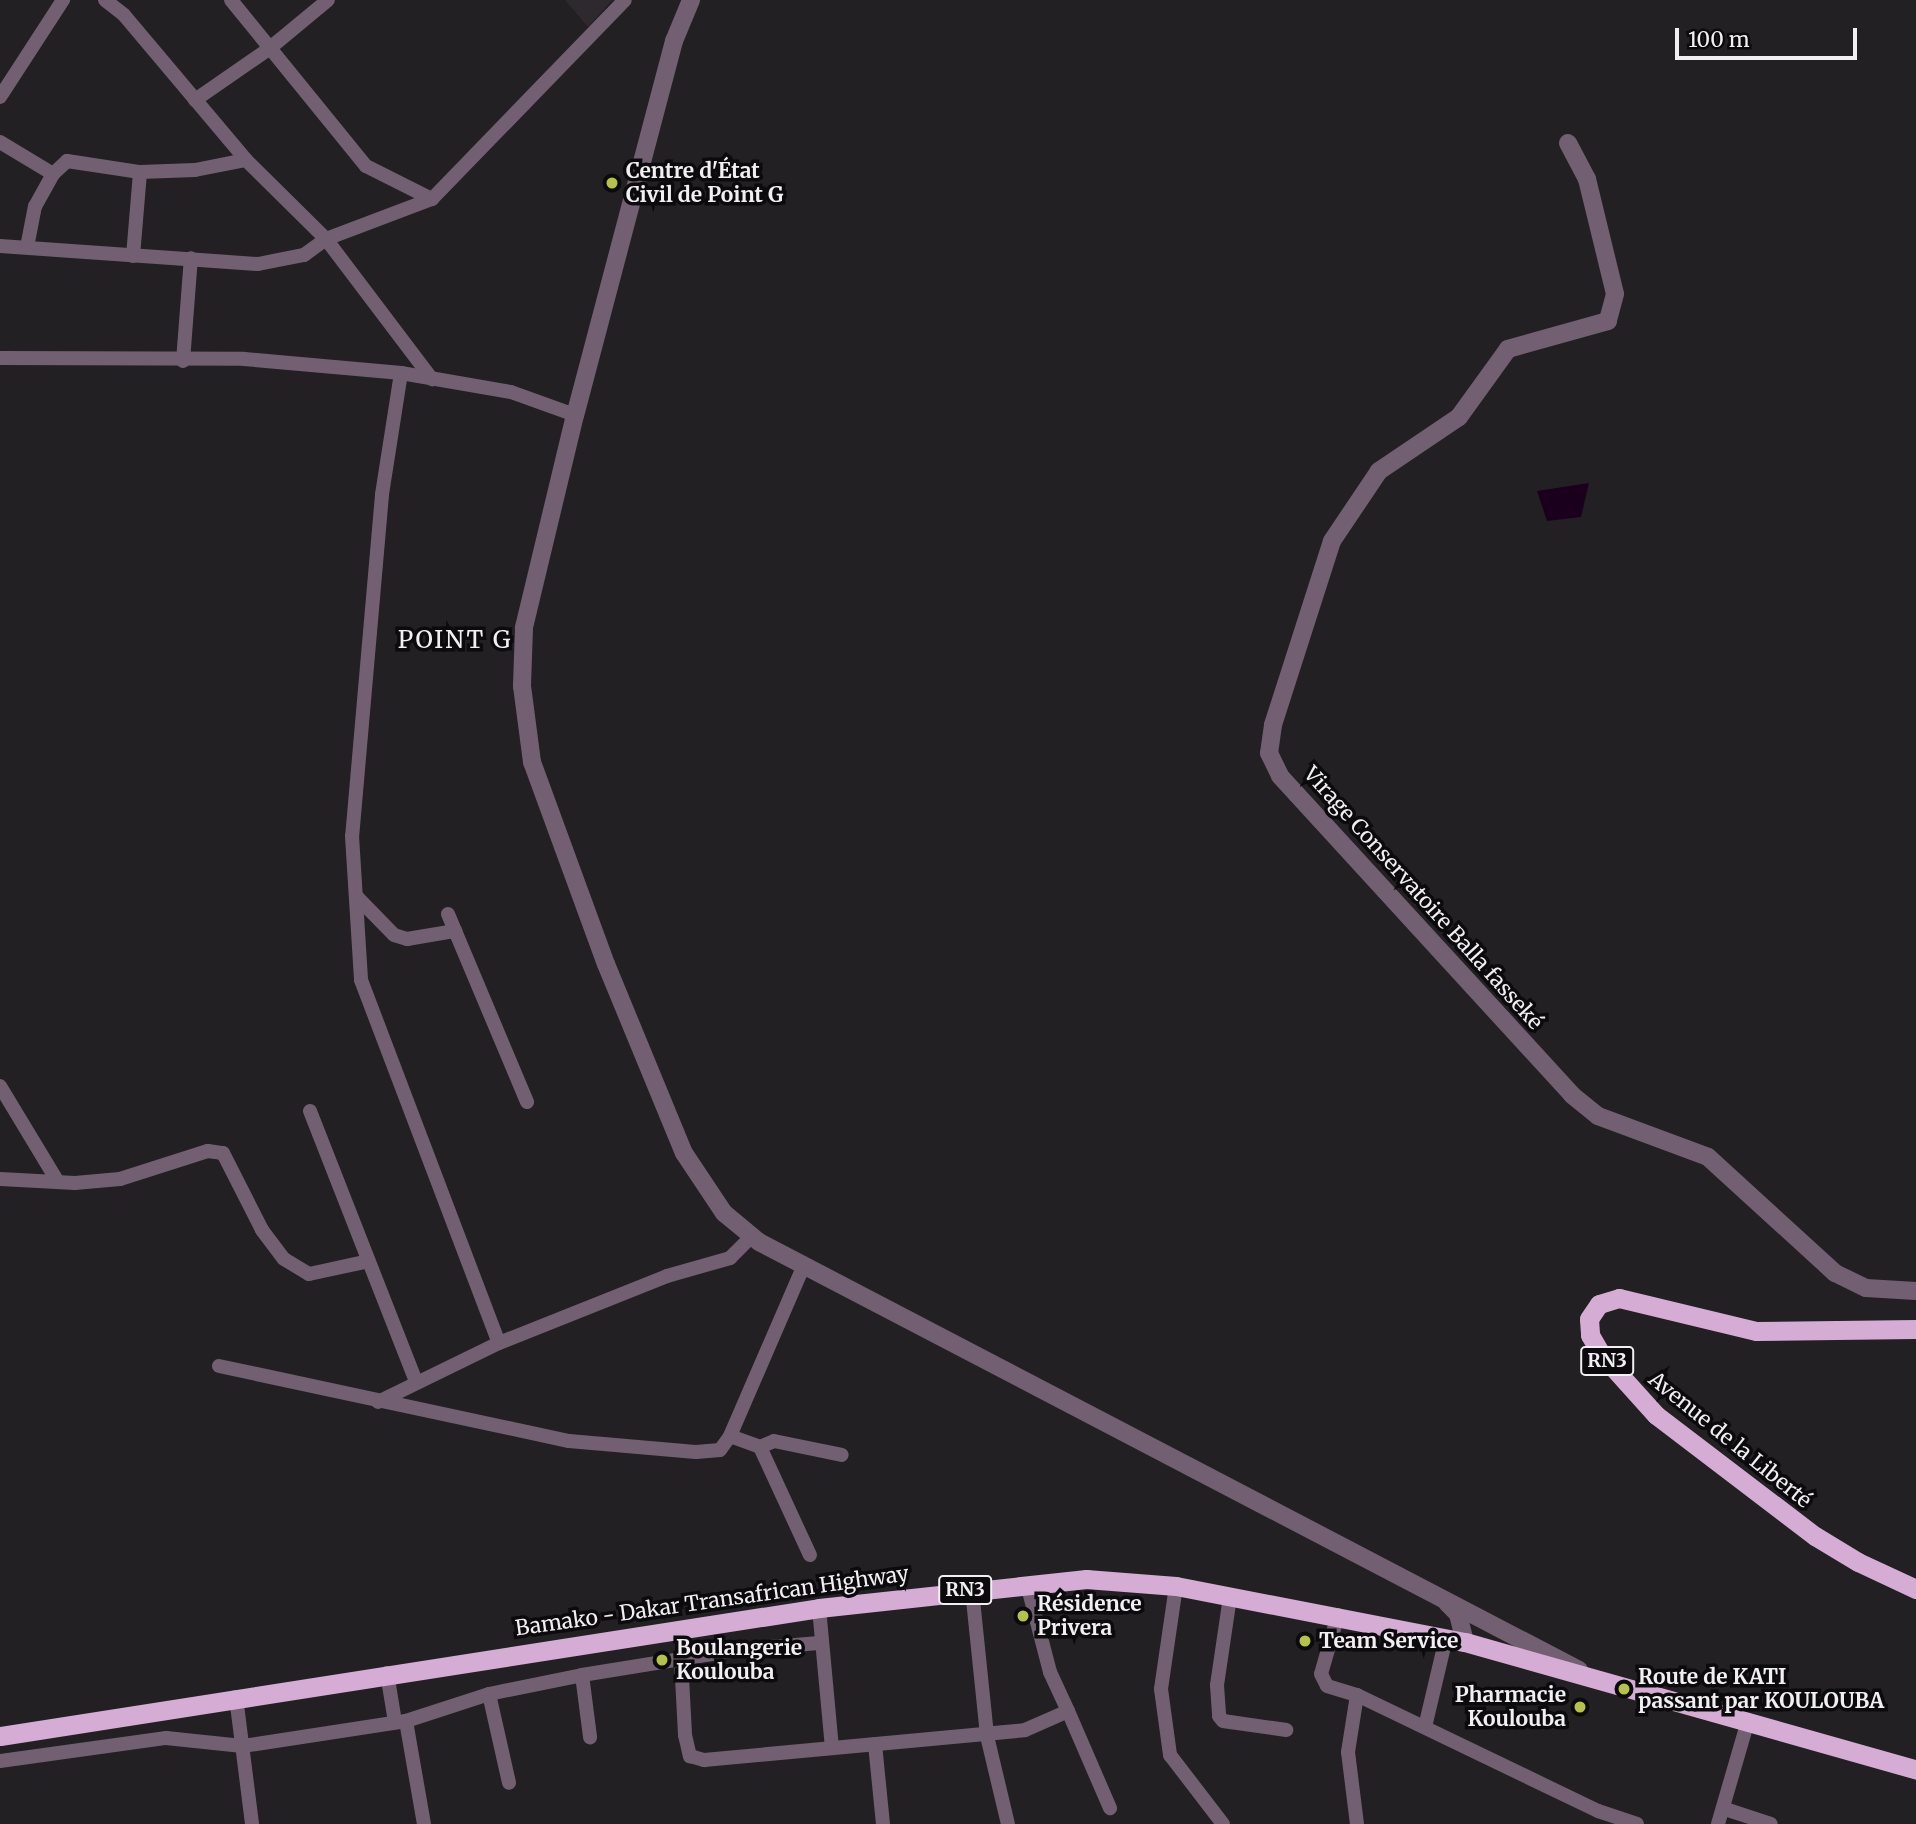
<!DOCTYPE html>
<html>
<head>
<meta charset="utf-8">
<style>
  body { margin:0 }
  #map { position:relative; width:1916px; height:1824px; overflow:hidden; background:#232023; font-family:Merriweather,serif }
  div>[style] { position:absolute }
  .built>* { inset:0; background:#2e282f }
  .water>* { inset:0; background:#1a001d }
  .minor>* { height:14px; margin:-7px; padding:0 7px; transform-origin:7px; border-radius:7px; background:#726072 }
  .tertiary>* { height:18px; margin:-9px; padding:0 9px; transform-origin:9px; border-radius:9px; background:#726072 }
  .trunk>* { height:19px; margin:-9.5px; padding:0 9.5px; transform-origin:9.5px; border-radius:9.5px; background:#d4acd4 }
  .dots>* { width:19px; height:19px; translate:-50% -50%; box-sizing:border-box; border:4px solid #0b0a0c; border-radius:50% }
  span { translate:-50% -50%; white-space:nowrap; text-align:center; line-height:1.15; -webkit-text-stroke:7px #0b0a0c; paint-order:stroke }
  .shield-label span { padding:2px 5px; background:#0b0a0c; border:2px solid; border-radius:5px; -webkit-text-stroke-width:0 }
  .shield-label { font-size:19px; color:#f1eff1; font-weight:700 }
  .poi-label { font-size:21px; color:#f1eff1; font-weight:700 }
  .left { translate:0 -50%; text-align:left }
  .right { translate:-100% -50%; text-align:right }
  .street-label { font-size:21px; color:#f1eff1 }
  .quarter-label { font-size:24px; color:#f1eff1; letter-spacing:2px }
  .scale { position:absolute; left:1675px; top:28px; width:182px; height:32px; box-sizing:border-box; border:4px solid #f1eff1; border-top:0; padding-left:9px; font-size:21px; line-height:24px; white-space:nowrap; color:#f1eff1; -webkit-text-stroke:5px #0b0a0c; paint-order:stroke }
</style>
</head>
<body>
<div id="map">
  <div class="built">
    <i style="clip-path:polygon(565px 0,612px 0,588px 27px)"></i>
  </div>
  <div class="water">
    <i style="clip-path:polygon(1589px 483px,1581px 517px,1547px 521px,1537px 491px)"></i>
  </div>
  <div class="minor">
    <i style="left:105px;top:0;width:24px;rotate:38deg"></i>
    <i style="left:124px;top:15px;width:189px;rotate:49.9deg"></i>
    <i style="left:246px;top:160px;width:112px;rotate:44.6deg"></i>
    <i style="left:326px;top:239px;width:176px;rotate:52.9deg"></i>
    <i style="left:231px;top:0;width:214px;rotate:50.9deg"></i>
    <i style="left:366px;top:166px;width:74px;rotate:26.6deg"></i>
    <i style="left:0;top:97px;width:116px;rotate:-57deg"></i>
    <i style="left:195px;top:100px;width:91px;rotate:-34.7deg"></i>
    <i style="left:270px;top:48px;width:75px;rotate:-39.6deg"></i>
    <i style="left:0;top:142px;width:62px;rotate:31.1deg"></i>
    <i style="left:53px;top:174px;width:37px;rotate:119deg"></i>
    <i style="left:35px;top:206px;width:42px;rotate:101deg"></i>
    <i style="left:53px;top:174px;width:19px;rotate:-43deg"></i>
    <i style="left:67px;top:161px;width:74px;rotate:8.6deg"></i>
    <i style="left:140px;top:172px;width:55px;rotate:-2.1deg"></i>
    <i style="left:195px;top:170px;width:52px;rotate:-11.1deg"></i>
    <i style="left:0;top:246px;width:259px;rotate:4deg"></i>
    <i style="left:258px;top:264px;width:47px;rotate:-11.1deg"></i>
    <i style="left:304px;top:255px;width:27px;rotate:-36deg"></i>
    <i style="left:326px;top:239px;width:113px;rotate:-20.7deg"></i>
    <i style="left:432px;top:199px;width:277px;rotate:-45.9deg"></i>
    <i style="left:133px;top:256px;width:84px;rotate:-85.2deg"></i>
    <i style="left:0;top:358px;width:244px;rotate:0.2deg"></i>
    <i style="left:244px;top:359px;width:158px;rotate:5.1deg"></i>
    <i style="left:401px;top:373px;width:112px;rotate:9.8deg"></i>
    <i style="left:511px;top:392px;width:68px;rotate:19.8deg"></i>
    <i style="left:183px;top:361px;width:103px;rotate:-85.6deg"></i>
    <i style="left:401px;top:373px;width:123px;rotate:98.9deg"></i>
    <i style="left:382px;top:495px;width:342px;rotate:95deg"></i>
    <i style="left:352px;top:836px;width:144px;rotate:86.4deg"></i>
    <i style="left:361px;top:980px;width:388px;rotate:69.2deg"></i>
    <i style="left:356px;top:896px;width:54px;rotate:45.7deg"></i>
    <i style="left:394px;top:935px;width:14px;rotate:17deg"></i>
    <i style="left:407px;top:939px;width:49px;rotate:-9.5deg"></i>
    <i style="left:448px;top:914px;width:204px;rotate:67.2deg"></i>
    <i style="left:0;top:1086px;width:112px;rotate:58.9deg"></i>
    <i style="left:310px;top:1111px;width:290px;rotate:68.6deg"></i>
    <i style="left:0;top:1179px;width:75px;rotate:3.1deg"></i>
    <i style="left:75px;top:1183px;width:45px;rotate:-5.1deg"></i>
    <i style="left:120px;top:1179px;width:92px;rotate:-17.7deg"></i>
    <i style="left:208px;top:1151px;width:15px;rotate:8deg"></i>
    <i style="left:223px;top:1153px;width:86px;rotate:63.1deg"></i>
    <i style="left:262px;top:1230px;width:36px;rotate:53deg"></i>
    <i style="left:284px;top:1259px;width:29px;rotate:31deg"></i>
    <i style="left:309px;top:1274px;width:61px;rotate:-12.2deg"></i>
    <i style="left:219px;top:1366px;width:358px;rotate:12.1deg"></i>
    <i style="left:569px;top:1441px;width:127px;rotate:5deg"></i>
    <i style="left:696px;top:1452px;width:24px;rotate:-5deg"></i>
    <i style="left:720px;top:1450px;width:17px;rotate:-54deg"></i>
    <i style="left:730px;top:1436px;width:184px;rotate:-66.6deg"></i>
    <i style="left:378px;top:1402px;width:135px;rotate:-26deg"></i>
    <i style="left:499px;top:1343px;width:181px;rotate:-21.7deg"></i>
    <i style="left:667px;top:1276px;width:66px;rotate:-15.9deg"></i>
    <i style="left:730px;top:1258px;width:31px;rotate:-45deg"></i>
    <i style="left:730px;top:1436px;width:32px;rotate:20deg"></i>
    <i style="left:760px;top:1447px;width:15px;rotate:-23deg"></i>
    <i style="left:774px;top:1441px;width:69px;rotate:11.6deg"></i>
    <i style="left:760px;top:1447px;width:119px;rotate:65.2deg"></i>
    <i style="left:1176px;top:1586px;width:104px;rotate:98.3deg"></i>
    <i style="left:1161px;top:1689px;width:67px;rotate:82.2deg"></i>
    <i style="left:1170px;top:1755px;width:87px;rotate:52.5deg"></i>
    <i style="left:972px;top:1590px;width:147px;rotate:84.1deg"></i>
    <i style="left:987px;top:1736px;width:90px;rotate:76.6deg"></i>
    <i style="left:1230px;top:1597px;width:89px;rotate:98.4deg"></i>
    <i style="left:1217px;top:1685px;width:31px;rotate:86deg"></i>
    <i style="left:1219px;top:1716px;width:6px;rotate:51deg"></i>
    <i style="left:1223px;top:1721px;width:64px;rotate:8.1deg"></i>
    <i style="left:819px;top:1608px;width:140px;rotate:84.7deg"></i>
    <i style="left:1338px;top:1615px;width:61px;rotate:106.1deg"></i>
    <i style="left:1321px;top:1674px;width:13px;rotate:63deg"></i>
    <i style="left:1327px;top:1686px;width:31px;rotate:17deg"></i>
    <i style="left:1357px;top:1695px;width:267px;rotate:25.7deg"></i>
    <i style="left:1598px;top:1811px;width:41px;rotate:18.4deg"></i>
    <i style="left:681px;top:1658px;width:77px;rotate:87deg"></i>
    <i style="left:685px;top:1735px;width:22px;rotate:77deg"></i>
    <i style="left:690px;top:1756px;width:15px;rotate:16deg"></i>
    <i style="left:704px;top:1760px;width:322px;rotate:-5.3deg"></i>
    <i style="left:1025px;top:1730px;width:47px;rotate:-23.8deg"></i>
    <i style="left:1068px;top:1711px;width:43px;rotate:-114.8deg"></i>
    <i style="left:1050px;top:1672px;width:91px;rotate:-104.6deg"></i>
    <i style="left:387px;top:1673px;width:50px;rotate:80.7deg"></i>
    <i style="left:582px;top:1675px;width:63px;rotate:82.6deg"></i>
    <i style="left:489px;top:1694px;width:91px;rotate:77.3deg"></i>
    <i style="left:1357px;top:1695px;width:58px;rotate:99deg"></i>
    <i style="left:1348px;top:1752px;width:73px;rotate:82.9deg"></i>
    <i style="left:236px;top:1697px;width:128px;rotate:82.8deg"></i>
    <i style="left:1068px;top:1711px;width:106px;rotate:66.6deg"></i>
    <i style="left:406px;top:1721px;width:105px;rotate:80.1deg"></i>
    <i style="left:1425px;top:1727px;width:91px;rotate:-76.7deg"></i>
    <i style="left:875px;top:1744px;width:80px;rotate:84.3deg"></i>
    <i style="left:0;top:1761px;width:168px;rotate:-7.9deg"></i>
    <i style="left:166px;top:1738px;width:77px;rotate:5.9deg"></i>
    <i style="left:243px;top:1746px;width:165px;rotate:-8.7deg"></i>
    <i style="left:406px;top:1721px;width:87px;rotate:-18deg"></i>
    <i style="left:489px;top:1694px;width:95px;rotate:-11.5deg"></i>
    <i style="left:582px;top:1675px;width:156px;rotate:-9.2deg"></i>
    <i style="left:736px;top:1650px;width:83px;rotate:-4.8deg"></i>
    <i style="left:1725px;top:1809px;width:48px;rotate:18.1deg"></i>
    <i style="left:1718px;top:1824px;width:104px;rotate:-73.8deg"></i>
  </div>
  <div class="tertiary">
    <i style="left:691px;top:0;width:44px;rotate:112.5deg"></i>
    <i style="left:674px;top:41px;width:387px;rotate:104.8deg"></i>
    <i style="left:575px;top:415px;width:219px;rotate:103.5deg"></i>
    <i style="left:524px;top:628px;width:58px;rotate:92deg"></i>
    <i style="left:522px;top:686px;width:77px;rotate:82.5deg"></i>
    <i style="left:532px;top:762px;width:215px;rotate:69.9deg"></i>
    <i style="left:606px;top:964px;width:204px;rotate:67.6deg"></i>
    <i style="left:684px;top:1153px;width:72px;rotate:56.3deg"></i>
    <i style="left:724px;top:1213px;width:45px;rotate:39.6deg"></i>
    <i style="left:759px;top:1242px;width:925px;rotate:27.56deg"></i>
    <i style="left:1568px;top:143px;width:41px;rotate:62.2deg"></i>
    <i style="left:1587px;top:179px;width:118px;rotate:76.3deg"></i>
    <i style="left:1615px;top:294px;width:28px;rotate:105deg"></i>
    <i style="left:1608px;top:321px;width:104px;rotate:164.4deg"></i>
    <i style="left:1508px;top:349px;width:84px;rotate:125.8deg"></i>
    <i style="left:1459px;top:417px;width:97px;rotate:146deg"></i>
    <i style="left:1379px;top:471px;width:84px;rotate:123.9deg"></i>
    <i style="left:1332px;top:541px;width:193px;rotate:107.8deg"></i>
    <i style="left:1273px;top:725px;width:28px;rotate:98deg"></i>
    <i style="left:1269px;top:753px;width:25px;rotate:64deg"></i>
    <i style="left:1280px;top:776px;width:432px;rotate:47.5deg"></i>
    <i style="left:1572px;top:1095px;width:33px;rotate:39deg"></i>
    <i style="left:1598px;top:1116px;width:117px;rotate:20.4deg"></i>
    <i style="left:1708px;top:1157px;width:172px;rotate:42.4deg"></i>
    <i style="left:1835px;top:1273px;width:34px;rotate:26deg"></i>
    <i style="left:1866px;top:1288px;width:50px;rotate:3.4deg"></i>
    <i style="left:1447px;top:1603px;width:16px;rotate:45deg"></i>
    <i style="left:1458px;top:1614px;width:29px;rotate:76deg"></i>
  </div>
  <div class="trunk">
    <i style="left:1916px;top:1329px;width:160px;rotate:179.3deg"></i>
    <i style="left:1756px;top:1331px;width:141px;rotate:-166.5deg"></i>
    <i style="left:1619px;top:1298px;width:21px;rotate:163deg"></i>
    <i style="left:1599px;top:1304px;width:18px;rotate:124deg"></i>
    <i style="left:1589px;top:1319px;width:16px;rotate:86deg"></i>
    <i style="left:1590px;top:1335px;width:22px;rotate:60deg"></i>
    <i style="left:1601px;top:1354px;width:82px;rotate:48deg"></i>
    <i style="left:1656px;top:1415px;width:200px;rotate:37.3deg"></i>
    <i style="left:1815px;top:1536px;width:50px;rotate:31.2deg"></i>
    <i style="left:1858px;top:1562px;width:64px;rotate:25deg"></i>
    <i style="left:0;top:1736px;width:829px;rotate:-8.88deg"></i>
    <i style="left:819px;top:1608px;width:269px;rotate:-6.2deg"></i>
    <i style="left:1086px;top:1579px;width:90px;rotate:4.4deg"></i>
    <i style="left:1176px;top:1586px;width:294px;rotate:11deg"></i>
    <i style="left:1465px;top:1642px;width:469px;rotate:15.8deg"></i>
  </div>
  <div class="dots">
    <i style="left:612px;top:183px;background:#b4c24a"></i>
    <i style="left:1023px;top:1616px;background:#b4c24a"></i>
    <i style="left:1305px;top:1641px;background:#b4c24a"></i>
    <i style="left:662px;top:1660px;background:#b4c24a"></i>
    <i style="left:1624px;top:1689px;background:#b4c24a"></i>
    <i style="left:1580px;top:1707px;background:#b4c24a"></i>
  </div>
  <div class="shield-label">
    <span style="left:1607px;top:1361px">RN3</span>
    <span style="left:965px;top:1590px">RN3</span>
  </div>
  <div class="poi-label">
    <span class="left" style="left:626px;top:183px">Centre d'État<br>Civil de Point G</span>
    <span class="left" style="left:1037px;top:1616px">Résidence<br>Privera</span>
    <span class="left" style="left:1319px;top:1641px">Team Service</span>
    <span class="left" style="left:676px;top:1660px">Boulangerie<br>Koulouba</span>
    <span class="left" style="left:1638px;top:1689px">Route de KATI<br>passant par KOULOUBA</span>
    <span class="right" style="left:1566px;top:1707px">Pharmacie<br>Koulouba</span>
  </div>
  <div class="street-label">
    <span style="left:1423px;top:898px;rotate:48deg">Virage Conservatoire Balla fasseké</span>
    <span style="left:1730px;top:1440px;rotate:39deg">Avenue de la Liberté</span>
    <span style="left:712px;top:1601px;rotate:-8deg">Bamako - Dakar Transafrican Highway</span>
  </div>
  <div class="quarter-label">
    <span style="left:455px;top:640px">POINT G</span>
  </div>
  <div class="scale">100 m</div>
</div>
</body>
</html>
